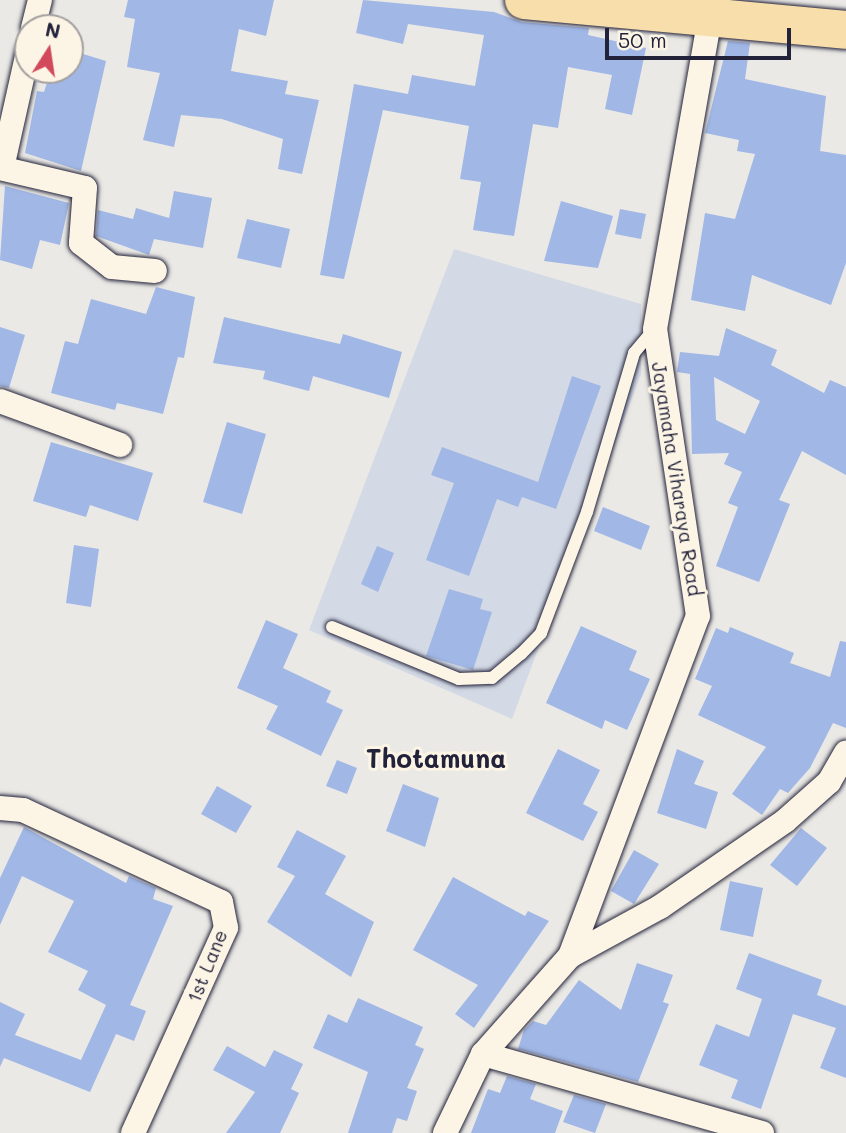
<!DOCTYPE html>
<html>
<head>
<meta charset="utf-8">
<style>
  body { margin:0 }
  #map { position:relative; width:846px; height:1133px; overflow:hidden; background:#eae9e5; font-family:Mali,sans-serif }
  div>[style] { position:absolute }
  .built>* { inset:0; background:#d4dae5 }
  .building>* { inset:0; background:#a1b7e5 }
  .roads { filter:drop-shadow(0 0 2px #22223b) drop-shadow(0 0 2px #22223b) }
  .service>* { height:12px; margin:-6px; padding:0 6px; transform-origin:6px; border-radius:6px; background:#fcf5e5 }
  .minor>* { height:24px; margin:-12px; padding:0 12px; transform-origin:12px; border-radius:12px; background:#fcf5e5 }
  .trunk>* { height:38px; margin:-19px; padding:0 19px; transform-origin:19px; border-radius:19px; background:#f8deab }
  span { translate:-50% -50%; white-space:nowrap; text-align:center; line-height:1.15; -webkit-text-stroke:6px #fcf5e5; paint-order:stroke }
  .street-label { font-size:19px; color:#22223b }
  .district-label { font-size:26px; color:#22223b; font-weight:700 }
  .north { position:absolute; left:14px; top:14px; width:70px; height:70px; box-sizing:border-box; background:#fcf5e5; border:2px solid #a5a1a1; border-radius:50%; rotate:12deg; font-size:19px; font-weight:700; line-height:28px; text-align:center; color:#22223b }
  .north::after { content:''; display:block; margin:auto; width:24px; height:32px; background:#d1495b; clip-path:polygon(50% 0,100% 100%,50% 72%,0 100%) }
  .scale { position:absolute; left:605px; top:28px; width:186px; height:32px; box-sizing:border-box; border:4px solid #22223b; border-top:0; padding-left:9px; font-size:21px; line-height:24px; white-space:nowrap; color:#22223b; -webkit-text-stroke:5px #fcf5e5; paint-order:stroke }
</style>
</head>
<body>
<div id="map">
  <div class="built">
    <i style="clip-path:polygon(454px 249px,641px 304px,641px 374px,512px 719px,309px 630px)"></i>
  </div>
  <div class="building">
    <i style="clip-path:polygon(128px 0,274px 0,266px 36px,239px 29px,231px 71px,288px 81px,285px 94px,319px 100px,302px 174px,278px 169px,283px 139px,222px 119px,181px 115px,174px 147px,143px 140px,160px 73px,127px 67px,135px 19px,124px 17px)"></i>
    <i style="clip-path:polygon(363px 0,494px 12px,522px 22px,589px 28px,588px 35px,646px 48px,632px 115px,605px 109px,612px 75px,568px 67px,558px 128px,533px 124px,514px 236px,473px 230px,481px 182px,460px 179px,469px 126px,383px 110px,344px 279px,320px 275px,354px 84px,408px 94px,412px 75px,475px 86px,484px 35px,408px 24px,403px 44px,356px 33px)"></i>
    <i style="clip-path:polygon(728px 41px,750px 43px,745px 79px,826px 96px,820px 151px,846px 155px,846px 263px,831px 305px,752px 275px,745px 311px,691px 300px,705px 213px,735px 219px,755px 154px,737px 151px,739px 140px,705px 133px)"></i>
    <i style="clip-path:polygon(70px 50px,106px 61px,81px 171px,25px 153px,37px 91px,44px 92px,51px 70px,70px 70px)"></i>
    <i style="clip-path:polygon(5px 186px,69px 203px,60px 245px,40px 240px,32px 269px,0 260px)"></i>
    <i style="clip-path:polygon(174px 191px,212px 198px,203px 248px,154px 239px,149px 255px,96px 236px,98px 210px,133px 219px,136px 208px,169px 218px)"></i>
    <i style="clip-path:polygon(561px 201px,613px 216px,598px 268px,544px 261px)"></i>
    <i style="clip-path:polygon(620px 209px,646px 214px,641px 239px,615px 234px)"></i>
    <i style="clip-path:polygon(247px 219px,290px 229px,281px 268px,237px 258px)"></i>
    <i style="clip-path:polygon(156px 287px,195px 297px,184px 358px,178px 357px,163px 414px,117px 403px,115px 410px,51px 393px,65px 341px,78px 344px,91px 299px,146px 314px)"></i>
    <i style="clip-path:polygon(224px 317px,340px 344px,343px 334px,402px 352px,389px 398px,313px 376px,309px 391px,263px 379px,265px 371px,213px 363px)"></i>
    <i style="clip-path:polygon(0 327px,25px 335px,9px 388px,0 386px)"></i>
    <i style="clip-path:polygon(evenodd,726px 328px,777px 350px,771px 365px,824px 393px,830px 380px,846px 387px,846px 475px,802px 451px,779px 500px,790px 504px,759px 582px,716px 566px,738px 507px,728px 503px,742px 472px,724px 464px,729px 453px,692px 454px,690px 374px,677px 372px,680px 352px,719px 356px,726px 328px,714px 377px,760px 401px,745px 434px,716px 420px,714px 377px)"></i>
    <i style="clip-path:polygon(572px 376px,601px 386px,556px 509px,522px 497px,518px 507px,497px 499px,469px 576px,426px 560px,454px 483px,431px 475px,442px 447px,538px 482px)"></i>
    <i style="clip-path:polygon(227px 422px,266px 434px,242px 514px,203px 502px)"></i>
    <i style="clip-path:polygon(51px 442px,153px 473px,138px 521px,90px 505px,86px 517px,33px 501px)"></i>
    <i style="clip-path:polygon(603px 507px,650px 526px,641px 550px,594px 531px)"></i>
    <i style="clip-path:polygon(74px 545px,99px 549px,91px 607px,66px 603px)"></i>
    <i style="clip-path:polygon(377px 546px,394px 553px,378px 592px,361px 584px)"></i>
    <i style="clip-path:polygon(449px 589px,483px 599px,480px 609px,492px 612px,473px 670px,426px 656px)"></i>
    <i style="clip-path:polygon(266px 620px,298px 634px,283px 668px,331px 691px,326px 702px,343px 710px,321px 756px,266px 729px,278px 706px,237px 688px)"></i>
    <i style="clip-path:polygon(581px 626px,637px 651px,629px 670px,650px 679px,627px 730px,605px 720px,602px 729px,546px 703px)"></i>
    <i style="clip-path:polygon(730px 627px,794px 653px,790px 663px,830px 677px,840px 641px,846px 642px,846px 728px,833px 723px,810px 768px,788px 793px,780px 789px,762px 815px,732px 794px,766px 747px,698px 715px,712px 686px,695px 679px,716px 628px,728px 633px)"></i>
    <i style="clip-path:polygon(558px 749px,600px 770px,583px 804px,598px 812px,583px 841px,526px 813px)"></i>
    <i style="clip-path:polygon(677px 749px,704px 761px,694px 784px,718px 792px,706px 829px,657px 813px)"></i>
    <i style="clip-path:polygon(337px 760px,357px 768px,347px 794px,326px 786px)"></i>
    <i style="clip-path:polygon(403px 784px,439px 798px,425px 847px,386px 831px)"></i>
    <i style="clip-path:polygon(217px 786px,252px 806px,236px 833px,201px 814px)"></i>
    <i style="clip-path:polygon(24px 827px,126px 883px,129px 876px,156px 888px,153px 899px,173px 906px,130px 1005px,146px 1011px,134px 1041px,116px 1034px,90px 1092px,4px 1058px,0 1067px,0 1002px,25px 1014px,15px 1035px,81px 1060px,106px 1005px,78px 990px,88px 971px,48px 952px,74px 901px,22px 876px,0 925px,0 878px)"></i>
    <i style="clip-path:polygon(801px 828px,827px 848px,797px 886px,770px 865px)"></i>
    <i style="clip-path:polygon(297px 830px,346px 856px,325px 894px,374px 922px,351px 977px,267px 922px,295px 876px,277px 867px)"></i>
    <i style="clip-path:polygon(634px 850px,659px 864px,634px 904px,611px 891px)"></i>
    <i style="clip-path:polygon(453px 877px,525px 916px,528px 911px,549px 921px,474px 1028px,455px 1014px,478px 985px,413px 950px)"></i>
    <i style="clip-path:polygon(730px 881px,763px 888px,753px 937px,720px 930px)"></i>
    <i style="clip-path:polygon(749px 953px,822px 980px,817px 995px,846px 1006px,846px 1078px,820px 1068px,836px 1028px,793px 1014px,761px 1109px,731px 1098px,738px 1080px,699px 1065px,716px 1024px,749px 1037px,762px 999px,736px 989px)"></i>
    <i style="clip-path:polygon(637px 963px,673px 975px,663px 1002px,669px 1004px,638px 1082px,518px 1049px,524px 1030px,533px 1021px,546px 1025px,579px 980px,621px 1010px)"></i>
    <i style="clip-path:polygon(358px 998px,423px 1027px,415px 1045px,424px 1049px,407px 1088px,417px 1091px,407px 1121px,397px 1118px,392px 1133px,348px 1133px,368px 1072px,313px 1048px,328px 1014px,347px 1023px)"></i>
    <i style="clip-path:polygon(227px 1046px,265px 1067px,274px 1050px,303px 1064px,291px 1089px,299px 1093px,280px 1133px,226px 1133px,255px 1092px,213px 1070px)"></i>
    <i style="clip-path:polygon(507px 1076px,536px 1084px,530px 1099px,563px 1111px,555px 1133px,471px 1133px,488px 1089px,500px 1093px)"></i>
    <i style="clip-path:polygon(574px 1095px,606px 1104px,595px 1133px,563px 1122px)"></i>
  </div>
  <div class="roads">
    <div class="service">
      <i style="left:332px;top:627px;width:137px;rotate:22.3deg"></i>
      <i style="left:459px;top:679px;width:33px;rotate:-2deg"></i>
      <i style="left:492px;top:678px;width:38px;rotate:-40deg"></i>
      <i style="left:521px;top:654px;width:29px;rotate:-46deg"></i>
      <i style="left:541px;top:633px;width:129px;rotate:-69.2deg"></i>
      <i style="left:587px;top:512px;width:166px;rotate:-73.5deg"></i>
      <i style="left:634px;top:353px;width:31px;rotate:-50deg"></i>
    </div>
    <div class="minor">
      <i style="left:33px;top:28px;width:29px;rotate:-76deg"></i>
      <i style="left:0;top:168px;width:87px;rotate:13.2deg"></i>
      <i style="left:85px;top:188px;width:55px;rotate:94.2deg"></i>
      <i style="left:81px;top:243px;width:39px;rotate:38deg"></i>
      <i style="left:112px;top:267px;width:43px;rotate:5.3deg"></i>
      <i style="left:2px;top:168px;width:119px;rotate:-77.4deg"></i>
      <i style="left:0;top:401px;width:128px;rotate:20.1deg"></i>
      <i style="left:0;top:808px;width:23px;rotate:5deg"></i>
      <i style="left:23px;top:810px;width:218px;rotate:24.9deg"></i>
      <i style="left:221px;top:902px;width:26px;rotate:79deg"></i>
      <i style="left:226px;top:928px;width:225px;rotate:114.4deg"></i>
      <i style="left:570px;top:956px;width:102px;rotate:-28.6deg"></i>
      <i style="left:660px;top:907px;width:152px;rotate:-34.5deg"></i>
      <i style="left:785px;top:821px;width:59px;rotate:-41.6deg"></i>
      <i style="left:829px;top:782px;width:34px;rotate:-60deg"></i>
      <i style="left:483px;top:1054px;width:290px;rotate:15.8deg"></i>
      <i style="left:445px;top:1133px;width:88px;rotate:-64.3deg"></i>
      <i style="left:483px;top:1054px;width:131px;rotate:-48.4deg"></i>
      <i style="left:570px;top:956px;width:363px;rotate:-69.4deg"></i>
      <i style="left:698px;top:616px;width:290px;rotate:-98.5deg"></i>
      <i style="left:655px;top:329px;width:316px;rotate:-80deg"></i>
    </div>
    <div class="trunk">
      <i style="left:524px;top:0;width:323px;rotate:5.3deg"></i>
    </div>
  </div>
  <div class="street-label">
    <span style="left:677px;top:479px;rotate:81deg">Jayamaha Viharaya Road</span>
    <span style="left:207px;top:966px;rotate:-68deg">1st Lane</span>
  </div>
  <div class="district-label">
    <span style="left:436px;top:759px">Thotamuna</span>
  </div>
  <div class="north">N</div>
  <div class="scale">50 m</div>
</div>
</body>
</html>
